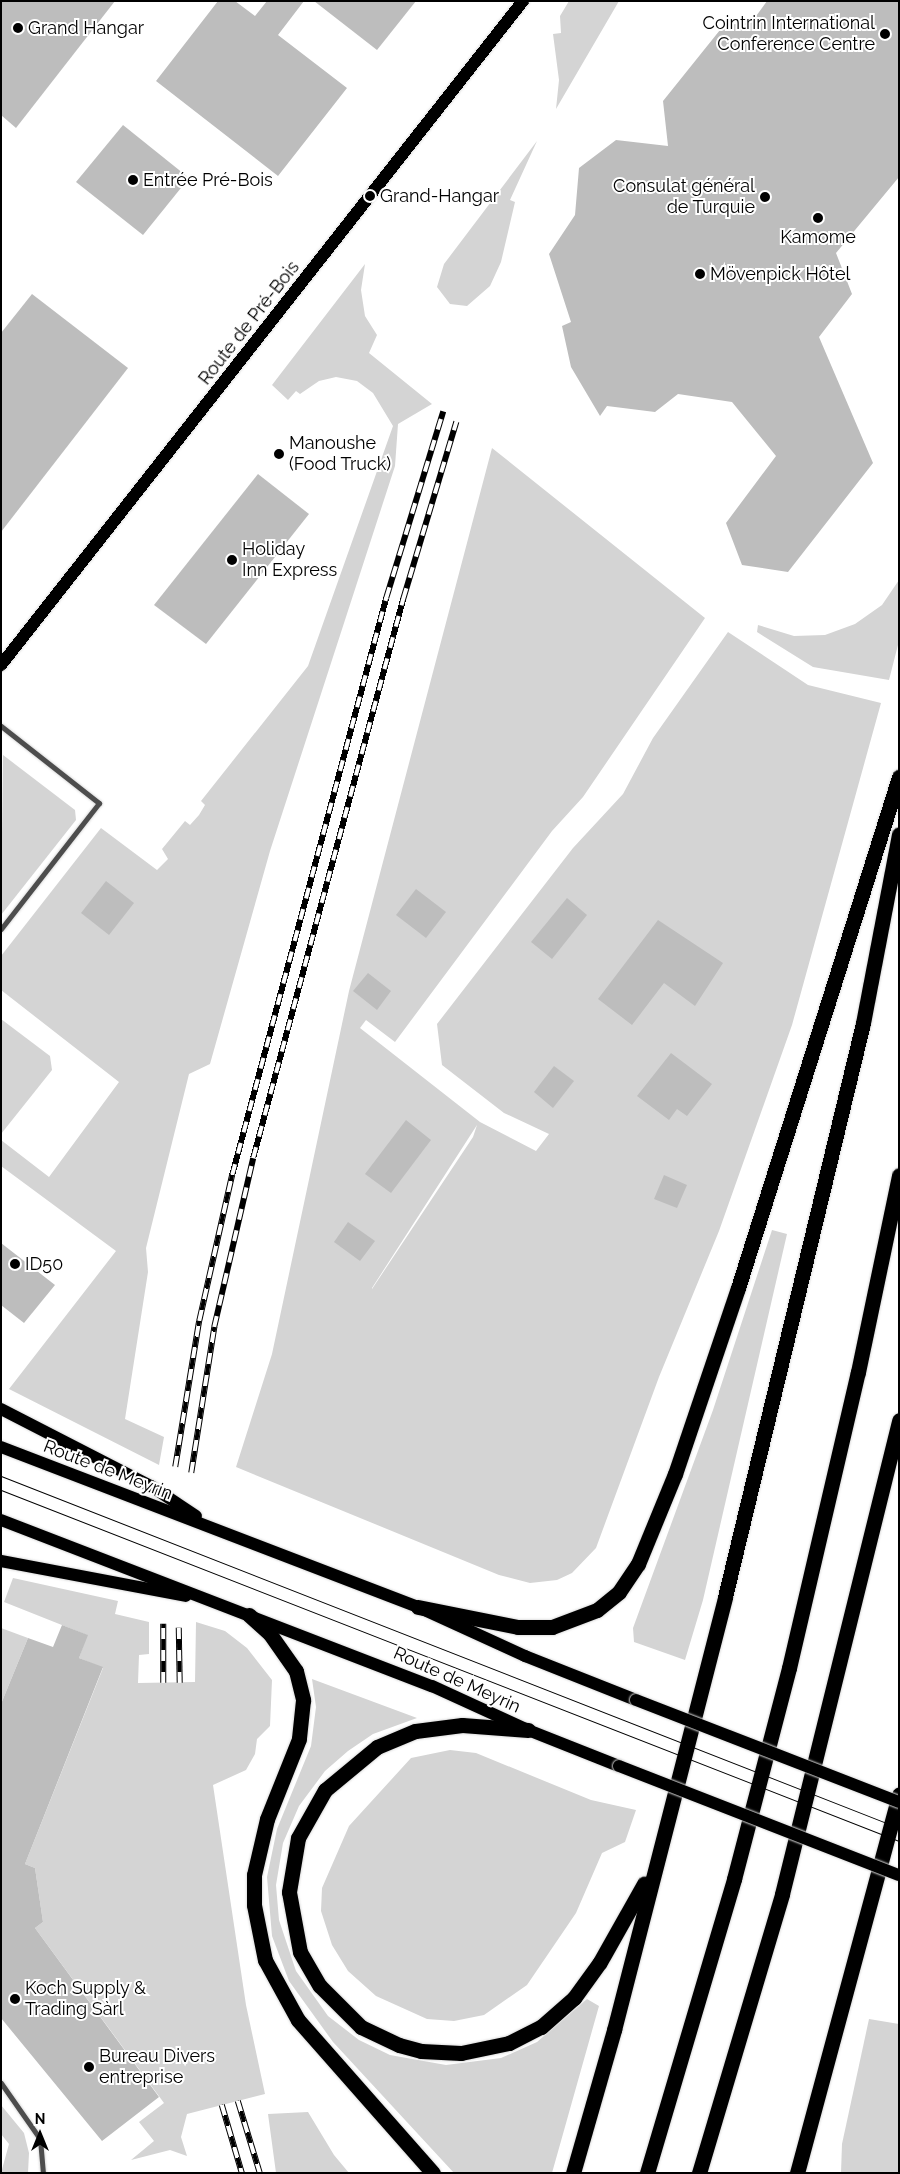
<!DOCTYPE html>
<html>
<head>
<meta charset="utf-8">
<style>
  body { margin:0 }
  #map { position:relative; width:900px; height:2174px; overflow:hidden; background:#fff; font-family:Raleway,sans-serif }
  div>[style] { position:absolute }
  .green>* { inset:0; background:#d4d4d4 }
  .building>* { inset:0; background:#bdbdbd }
  .roads { filter:drop-shadow(0 0 1px #dbdbdb) drop-shadow(0 0 1px #dbdbdb) }
  .street>* { height:5px; margin:-2.5px; padding:0 2.5px; transform-origin:2.5px; border-radius:2.5px; background:#4d4d4d }
  .primary>* { height:12px; margin:-6px; padding:0 6px; transform-origin:6px; border-radius:6px; background:#000 }
  .highway>* { height:15px; margin:-7.5px; padding:0 7.5px; transform-origin:7.5px; border-radius:7.5px; background:#000 }
  .tram>* { height:1px; margin:-0.5px; padding:0 0.5px; transform-origin:0.5px; border-radius:0.5px; background:#000 }
  .rail>* { height:5.5px; margin-top:-2.75px; transform-origin:0; background:repeating-linear-gradient(90deg,#fff 0 11px,#000 0 22px); box-sizing:border-box; border-block:1px solid #000 }
  .bridges { filter:drop-shadow(0 0 1px #dbdbdb) drop-shadow(0 0 1px #dbdbdb) }
  .primary-bridge>* { height:12px; margin:-6px; padding:0 6px; transform-origin:6px; border-radius:6px; background:#000 }
  .dots>* { width:14px; height:14px; translate:-50% -50%; box-sizing:border-box; border:2px solid #fff; border-radius:50% }
  span { translate:-50% -50%; white-space:nowrap; text-align:center; line-height:1.15; -webkit-text-stroke:4px #fff; paint-order:stroke }
  .poi-label { font-size:18px; color:#000 }
  .right { translate:-100% -50%; text-align:right }
  .left { translate:0 -50%; text-align:left }
  .street-label { font-size:18px; color:#000 }
  .frame { position:absolute; inset:0; border:2px solid #000; pointer-events:none }
  .north { position:absolute; left:15px; top:2109px; width:50px; height:50px; -webkit-text-stroke:4px #fff; paint-order:stroke; rotate:0deg; font-size:14px; font-weight:700; line-height:20px; text-align:center; color:#000 }
  .north::after { content:''; display:block; margin:auto; width:18px; height:22px; background:#000; clip-path:polygon(50% 0,100% 100%,50% 72%,0 100%) }
</style>
</head>
<body>
<div id="map">
  <div class="green">
    <i style="clip-path:polygon(569px 1px,619px 1px,556px 109px,559px 80px,553px 34px,561px 33px,560px 16px)"></i>
    <i style="clip-path:polygon(537px 141px,510px 200px,515px 202px,501px 262px,490px 286px,467px 306px,450px 304px,437px 287px,444px 264px)"></i>
    <i style="clip-path:polygon(365px 264px,361px 290px,365px 316px,377px 335px,369px 353px,432px 404px,398px 424px,395px 466px,270px 851px,210px 1064px,189px 1074px,146px 1248px,148px 1272px,125px 1419px,164px 1437px,159px 1465px,9px 1389px,116px 1251px,1px 1166px,1px 1140px,49px 1177px,119px 1082px,1px 990px,1px 956px,101px 828px,157px 870px,168px 859px,162px 849px,185px 821px,190px 825px,199px 815px,205px 805px,201px 801px,308px 666px,393px 426px,373px 393px,357px 381px,336px 377px,319px 381px,300px 394px,296px 391px,288px 400px,272px 385px)"></i>
    <i style="clip-path:polygon(evenodd,492px 448px,705px 618px,583px 797px,552px 831px,395px 1042px,366px 1020px,360px 1028px,480px 1122px,536px 1151px,549px 1134px,504px 1113px,442px 1065px,437px 1024px,573px 848px,623px 794px,653px 738px,728px 632px,808px 685px,881px 703px,792px 1025px,719px 1231px,659px 1377px,596px 1548px,572px 1573px,557px 1580px,530px 1583px,499px 1575px,236px 1467px,272px 1354px,349px 991px,492px 448px,477px 1125px,473px 1137px,372px 1289px,372px 1288px,477px 1125px)"></i>
    <i style="clip-path:polygon(899px 580px,899px 641px,889px 680px,813px 667px,757px 632px,758px 625px,794px 636px,825px 635px,855px 624px,882px 605px)"></i>
    <i style="clip-path:polygon(3px 755px,75px 810px,76px 820px,1px 915px)"></i>
    <i style="clip-path:polygon(1px 1019px,50px 1056px,52px 1070px,1px 1134px)"></i>
    <i style="clip-path:polygon(772px 1230px,787px 1234px,703px 1600px,685px 1660px,634px 1642px,633px 1628px,713px 1410px)"></i>
    <i style="clip-path:polygon(13px 1578px,118px 1601px,115px 1614px,149px 1622px,149px 1654px,139px 1655px,138px 1683px,195px 1682px,196px 1622px,225px 1631px,247px 1648px,272px 1680px,270px 1726px,257px 1739px,255px 1754px,246px 1770px,213px 1785px,246px 2005px,265px 2094px,187px 2114px,181px 2137px,187px 2156px,170px 2150px,131px 2160px,154px 2141px,139px 2122px,164px 2103px,35px 1928px,43px 1922px,35px 1868px,25px 1864px,103px 1668px,79px 1658px,87px 1635px,4px 1602px)"></i>
    <i style="clip-path:polygon(1px 1628px,28px 1638px,1px 1704px)"></i>
    <i style="clip-path:polygon(312px 1679px,417px 1718px,373px 1734px,348px 1751px,325px 1771px,299px 1806px,283px 1843px,276px 1885px,279px 1920px,296px 1971px,328px 2016px,359px 2040px,390px 2055px,446px 2065px,501px 2058px,537px 2042px,587px 1999px,599px 2006px,552px 2173px,454px 2173px,333px 2042px,289px 1981px,272px 1936px,267px 1877px,277px 1829px,311px 1746px,316px 1707px)"></i>
    <i style="clip-path:polygon(450px 1750px,476px 1753px,591px 1800px,636px 1810px,625px 1842px,602px 1853px,576px 1913px,527px 1985px,484px 2015px,454px 2021px,427px 2019px,376px 1996px,348px 1971px,332px 1945px,321px 1911px,322px 1888px,349px 1826px,411px 1758px)"></i>
    <i style="clip-path:polygon(869px 2019px,899px 2024px,899px 2173px,841px 2173px,842px 2144px)"></i>
    <i style="clip-path:polygon(1px 2105px,24px 2133px,29px 2153px,28px 2173px,1px 2173px,9px 2144px,1px 2134px)"></i>
    <i style="clip-path:polygon(308px 2112px,334px 2155px,349px 2173px,276px 2173px,268px 2114px)"></i>
  </div>
  <div class="building">
    <i style="clip-path:polygon(1px 1px,115px 1px,16px 128px,1px 115px)"></i>
    <i style="clip-path:polygon(218px 1px,235px 1px,255px 16px,267px 1px,304px 1px,278px 35px,347px 88px,278px 176px,156px 81px)"></i>
    <i style="clip-path:polygon(314px 1px,416px 1px,377px 50px)"></i>
    <i style="clip-path:polygon(767px 1px,899px 1px,899px 177px,836px 253px,852px 294px,819px 337px,873px 463px,788px 572px,742px 565px,726px 523px,776px 456px,732px 402px,678px 394px,655px 412px,607px 406px,600px 416px,571px 367px,562px 326px,571px 322px,549px 254px,575px 215px,579px 168px,616px 140px,668px 146px,663px 101px,724px 25px,751px 23px)"></i>
    <i style="clip-path:polygon(123px 125px,189px 178px,143px 235px,76px 182px)"></i>
    <i style="clip-path:polygon(32px 294px,128px 368px,1px 532px,1px 333px)"></i>
    <i style="clip-path:polygon(258px 474px,309px 514px,206px 644px,154px 605px)"></i>
    <i style="clip-path:polygon(106px 881px,134px 903px,109px 935px,81px 913px)"></i>
    <i style="clip-path:polygon(416px 889px,446px 912px,426px 938px,396px 915px)"></i>
    <i style="clip-path:polygon(567px 898px,587px 915px,552px 959px,531px 942px)"></i>
    <i style="clip-path:polygon(658px 920px,723px 963px,695px 1006px,664px 983px,632px 1025px,598px 999px)"></i>
    <i style="clip-path:polygon(368px 973px,391px 991px,377px 1010px,353px 991px)"></i>
    <i style="clip-path:polygon(671px 1053px,712px 1084px,687px 1116px,677px 1109px,669px 1120px,637px 1096px)"></i>
    <i style="clip-path:polygon(554px 1066px,574px 1081px,553px 1108px,534px 1092px)"></i>
    <i style="clip-path:polygon(406px 1120px,431px 1140px,391px 1193px,365px 1174px)"></i>
    <i style="clip-path:polygon(664px 1175px,687px 1185px,677px 1208px,654px 1199px)"></i>
    <i style="clip-path:polygon(348px 1222px,375px 1241px,360px 1261px,334px 1242px)"></i>
    <i style="clip-path:polygon(1px 1243px,55px 1285px,24px 1323px,1px 1305px)"></i>
    <i style="clip-path:polygon(62px 1625px,88px 1635px,79px 1658px,103px 1667px,25px 1864px,35px 1868px,43px 1922px,35px 1928px,159px 2097px,102px 2141px,1px 2018px,1px 1704px,28px 1638px,53px 1647px)"></i>
  </div>
  <div class="roads">
    <div class="street">
      <i style="left:1px;top:726px;width:125px;rotate:38.2deg"></i>
      <i style="left:99px;top:803px;width:160px;rotate:127.9deg"></i>
      <i style="left:1px;top:2083px;width:68px;rotate:55.1deg"></i>
      <i style="left:40px;top:2139px;width:34px;rotate:85deg"></i>
    </div>
    <div class="primary">
      <i style="left:1px;top:665px;width:845px;rotate:-51.83deg"></i>
      <i style="left:1px;top:1409px;width:169px;rotate:27.2deg"></i>
      <i style="left:151px;top:1486px;width:54px;rotate:33.7deg"></i>
      <i style="left:1px;top:1447px;width:447px;rotate:21deg"></i>
      <i style="left:418px;top:1607px;width:118px;rotate:24.6deg"></i>
      <i style="left:525px;top:1656px;width:119px;rotate:21.6deg"></i>
      <i style="left:1px;top:1520px;width:462px;rotate:21.1deg"></i>
      <i style="left:432px;top:1686px;width:106px;rotate:24.6deg"></i>
      <i style="left:528px;top:1730px;width:98px;rotate:21.6deg"></i>
      <i style="left:1px;top:1561px;width:188px;rotate:10.7deg"></i>
    </div>
    <div class="highway">
      <i style="left:418px;top:1607px;width:102px;rotate:11.3deg"></i>
      <i style="left:518px;top:1627px;width:34px"></i>
      <i style="left:552px;top:1627px;width:48px;rotate:-20.7deg"></i>
      <i style="left:597px;top:1610px;width:28px;rotate:-39deg"></i>
      <i style="left:619px;top:1592px;width:34px;rotate:-56deg"></i>
      <i style="left:638px;top:1564px;width:97px;rotate:-67.7deg"></i>
      <i style="left:675px;top:1474px;width:196px;rotate:-71.3deg"></i>
      <i style="left:738px;top:1288px;width:536px;rotate:-72.51deg"></i>
      <i style="left:249px;top:1615px;width:28px;rotate:42deg"></i>
      <i style="left:270px;top:1634px;width:45px;rotate:54.9deg"></i>
      <i style="left:296px;top:1671px;width:30px;rotate:76deg"></i>
      <i style="left:303px;top:1700px;width:39px;rotate:96deg"></i>
      <i style="left:299px;top:1739px;width:86px;rotate:111.8deg"></i>
      <i style="left:267px;top:1819px;width:57px;rotate:103.1deg"></i>
      <i style="left:254px;top:1875px;width:30px;rotate:90deg"></i>
      <i style="left:254px;top:1905px;width:56px;rotate:78.7deg"></i>
      <i style="left:265px;top:1960px;width:68px;rotate:61.2deg"></i>
      <i style="left:298px;top:2020px;width:204px;rotate:48.6deg"></i>
      <i style="left:528px;top:1730px;width:66px;rotate:-175.7deg"></i>
      <i style="left:462px;top:1725px;width:47px;rotate:172.7deg"></i>
      <i style="left:415px;top:1731px;width:41px;rotate:157.2deg"></i>
      <i style="left:377px;top:1747px;width:67px;rotate:140.4deg"></i>
      <i style="left:325px;top:1790px;width:55px;rotate:119.4deg"></i>
      <i style="left:298px;top:1838px;width:55px;rotate:99.5deg"></i>
      <i style="left:289px;top:1892px;width:61px;rotate:79.6deg"></i>
      <i style="left:300px;top:1952px;width:39px;rotate:60deg"></i>
      <i style="left:320px;top:1986px;width:58px;rotate:45deg"></i>
      <i style="left:361px;top:2027px;width:42px;rotate:25.3deg"></i>
      <i style="left:399px;top:2045px;width:23px;rotate:15deg"></i>
      <i style="left:421px;top:2051px;width:40px;rotate:2.9deg"></i>
      <i style="left:461px;top:2053px;width:49px;rotate:-11.8deg"></i>
      <i style="left:509px;top:2043px;width:36px;rotate:-27deg"></i>
      <i style="left:541px;top:2027px;width:44px;rotate:-41.3deg"></i>
      <i style="left:574px;top:1998px;width:44px;rotate:-54.2deg"></i>
      <i style="left:600px;top:1962px;width:90px;rotate:-60.6deg"></i>
      <i style="left:573px;top:2173px;width:149px;rotate:-74deg"></i>
      <i style="left:614px;top:2030px;width:447px;rotate:-75.6deg"></i>
      <i style="left:725px;top:1597px;width:590px;rotate:-76.48deg"></i>
      <i style="left:863px;top:1023px;width:192px;rotate:-79.2deg"></i>
      <i style="left:647px;top:2173px;width:307px;rotate:-73.5deg"></i>
      <i style="left:734px;top:1879px;width:218px;rotate:-75.4deg"></i>
      <i style="left:789px;top:1668px;width:304px;rotate:-76.9deg"></i>
      <i style="left:858px;top:1372px;width:201px;rotate:-78.2deg"></i>
      <i style="left:699px;top:2173px;width:291px;rotate:-73.4deg"></i>
      <i style="left:782px;top:1894px;width:488px;rotate:-76.1deg"></i>
      <i style="left:797px;top:2173px;width:392px;rotate:-74.9deg"></i>
    </div>
  </div>
  <div class="tram">
    <i style="left:1px;top:1476px;width:965px;rotate:21.4deg"></i>
    <i style="left:1px;top:1490px;width:964px;rotate:21.35deg"></i>
  </div>
  <div class="rail">
    <i style="left:175px;top:1467px;width:148px;rotate:-80.7deg"></i>
    <i style="left:199px;top:1321px;width:150px;rotate:-77.3deg"></i>
    <i style="left:232px;top:1175px;width:597px;rotate:-75.06deg"></i>
    <i style="left:386px;top:598px;width:195px;rotate:-73deg"></i>
    <i style="left:191px;top:1473px;width:148px;rotate:-81deg"></i>
    <i style="left:214px;top:1327px;width:173px;rotate:-77deg"></i>
    <i style="left:253px;top:1158px;width:579px;rotate:-74.98deg"></i>
    <i style="left:403px;top:599px;width:185px;rotate:-73.3deg"></i>
    <i style="left:179px;top:1628px;width:55px;rotate:89deg"></i>
    <i style="left:163px;top:1683px;width:59px;rotate:-90deg"></i>
    <i style="left:238px;top:2101px;width:75px;rotate:73deg"></i>
    <i style="left:222px;top:2105px;width:71px;rotate:73.6deg"></i>
  </div>
  <div class="bridges">
    <div class="primary-bridge">
      <i style="left:636px;top:1700px;width:282px;rotate:21.2deg"></i>
      <i style="left:619px;top:1766px;width:300px;rotate:21.3deg"></i>
    </div>
  </div>
  <div class="dots">
    <i style="left:18px;top:28px;background:#000"></i>
    <i style="left:885px;top:34px;background:#000"></i>
    <i style="left:133px;top:180px;background:#000"></i>
    <i style="left:370px;top:196px;background:#000"></i>
    <i style="left:765px;top:197px;background:#000"></i>
    <i style="left:818px;top:218px;background:#000"></i>
    <i style="left:700px;top:274px;background:#000"></i>
    <i style="left:279px;top:454px;background:#000"></i>
    <i style="left:232px;top:560px;background:#000"></i>
    <i style="left:15px;top:1264px;background:#000"></i>
    <i style="left:15px;top:1999px;background:#000"></i>
    <i style="left:89px;top:2067px;background:#000"></i>
  </div>
  <div class="poi-label">
    <span class="right" style="left:875px;top:34px">Cointrin International<br>Conference Centre</span>
    <span class="left" style="left:28px;top:28px">Grand Hangar</span>
    <span class="left" style="left:143px;top:180px">Entrée Pré-Bois</span>
    <span class="right" style="left:755px;top:197px">Consulat général<br>de Turquie</span>
    <span class="left" style="left:380px;top:196px">Grand-Hangar</span>
    <span style="left:818px;top:237px">Kamome</span>
    <span class="left" style="left:710px;top:274px">Mövenpick Hôtel</span>
    <span class="left" style="left:289px;top:454px">Manoushe<br>(Food Truck)</span>
    <span class="left" style="left:242px;top:560px">Holiday<br>Inn Express</span>
    <span class="left" style="left:25px;top:1264px">ID50</span>
    <span class="left" style="left:25px;top:1999px">Koch Supply &amp;<br>Trading Sàrl</span>
    <span class="left" style="left:99px;top:2067px">Bureau Divers<br>entreprise</span>
  </div>
  <div class="street-label">
    <span style="left:249px;top:323px;rotate:-52deg">Route de Pré-Bois</span>
    <span style="left:108px;top:1470px;rotate:21deg">Route de Meyrin</span>
    <span style="left:457px;top:1680px;rotate:24deg">Route de Meyrin</span>
  </div>
  <div class="frame"></div>
  <div class="north">N</div>
</div>
</body>
</html>
